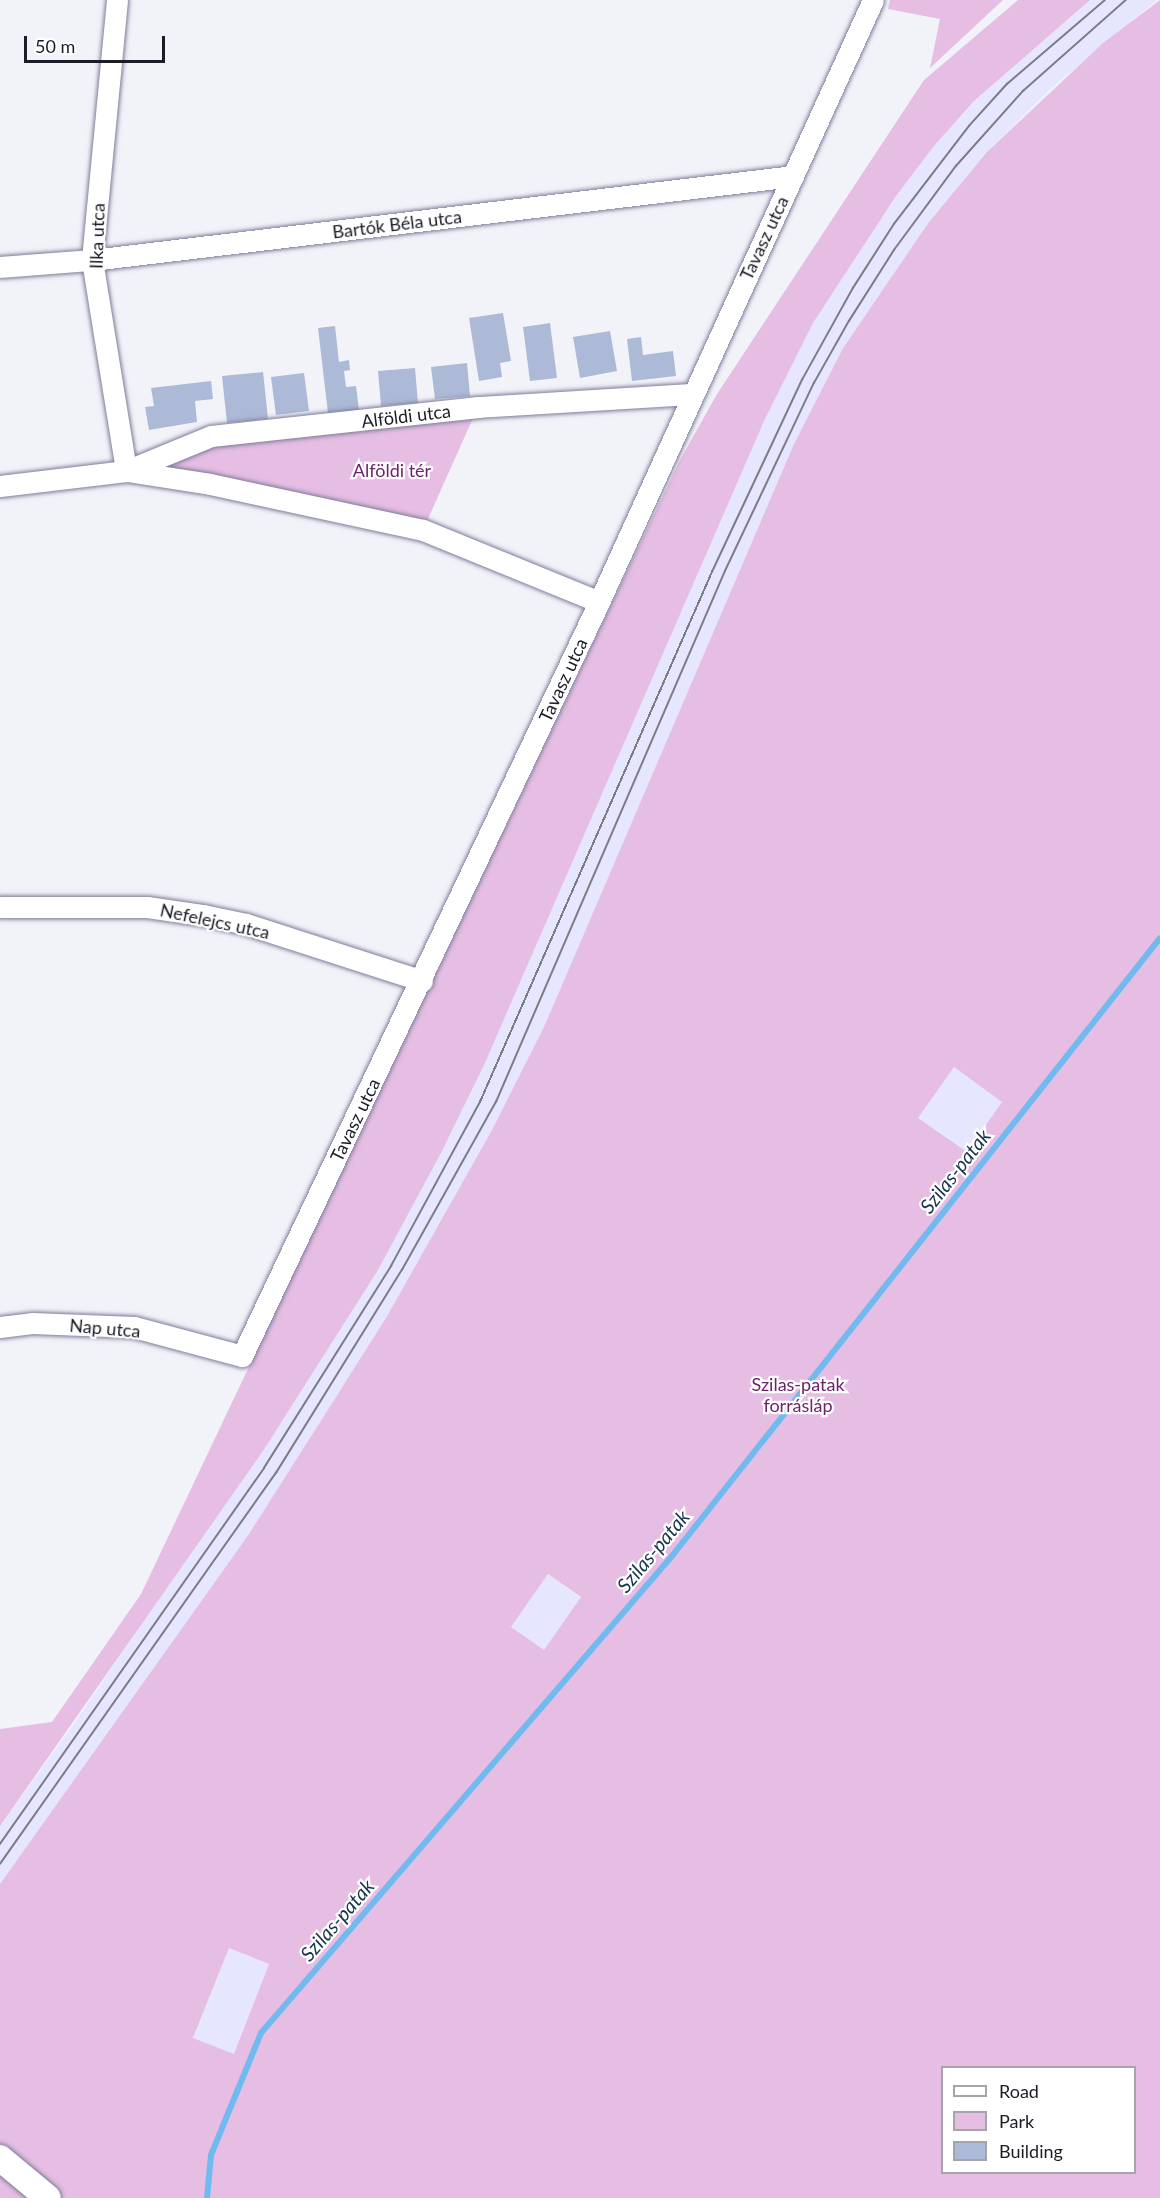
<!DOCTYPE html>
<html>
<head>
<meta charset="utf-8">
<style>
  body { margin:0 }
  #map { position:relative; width:1160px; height:2198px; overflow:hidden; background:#f2f3f9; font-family:Lato,sans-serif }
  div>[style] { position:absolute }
  .built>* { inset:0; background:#e6e6fe }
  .green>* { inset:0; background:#e6bde3 }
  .stream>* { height:6px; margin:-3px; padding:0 3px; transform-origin:3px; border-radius:3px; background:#71baf0 }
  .building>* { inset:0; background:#acbad7 }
  .roads { filter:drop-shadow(0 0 2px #7d7d9a) drop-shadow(0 0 2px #7d7d9a) }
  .minor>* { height:21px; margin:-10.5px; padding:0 10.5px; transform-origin:10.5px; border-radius:10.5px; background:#fff }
  .tertiary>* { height:26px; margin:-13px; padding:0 13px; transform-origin:13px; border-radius:13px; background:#fff }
  .tram>* { height:1.5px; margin:-0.75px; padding:0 0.75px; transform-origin:0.75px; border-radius:0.75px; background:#7c7c86 }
  span { translate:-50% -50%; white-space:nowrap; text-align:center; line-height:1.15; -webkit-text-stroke:4.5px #fff; paint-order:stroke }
  .street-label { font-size:18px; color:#1c1c28 }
  .park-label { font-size:18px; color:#6c236a }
  .water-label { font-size:20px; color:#17364d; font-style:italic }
  .legend { position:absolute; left:941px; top:2066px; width:195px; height:108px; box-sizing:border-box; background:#fff; border:2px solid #a4a4a9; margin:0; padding:8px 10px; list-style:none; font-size:18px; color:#1c1c28 }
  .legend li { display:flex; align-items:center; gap:12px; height:30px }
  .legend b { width:30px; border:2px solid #a4a4a9 }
  .scale { position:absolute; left:24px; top:36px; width:141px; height:27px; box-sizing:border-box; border:3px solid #1c1c28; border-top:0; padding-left:8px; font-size:18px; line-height:21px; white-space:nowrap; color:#1c1c28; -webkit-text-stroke:4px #fff; paint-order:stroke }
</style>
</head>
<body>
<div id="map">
  <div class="built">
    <i style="clip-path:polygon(1090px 0,1157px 0,1049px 90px,987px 152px,929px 222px,843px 348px,794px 444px,544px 1027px,492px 1130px,386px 1318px,249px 1534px,0 1884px,0 1826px,76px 1721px,378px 1270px,441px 1153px,485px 1063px,765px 419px,813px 323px,896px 196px,934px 146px,974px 101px)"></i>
    <i style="clip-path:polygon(954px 1067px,1003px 1102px,967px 1152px,918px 1118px)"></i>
    <i style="clip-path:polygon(548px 1574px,581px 1598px,544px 1651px,511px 1627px)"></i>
    <i style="clip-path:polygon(229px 1948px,269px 1964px,234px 2055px,193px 2039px)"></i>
  </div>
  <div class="green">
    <i style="clip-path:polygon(890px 0,1003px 0,930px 68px,940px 19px,888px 9px)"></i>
    <i style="clip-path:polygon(1018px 0,1090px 0,974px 101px,934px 146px,896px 196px,813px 323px,765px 419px,485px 1063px,441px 1153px,378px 1270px,263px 1451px,0 1826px,0 1729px,52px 1722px,141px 1594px,679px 462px,717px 394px,924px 80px)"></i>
    <i style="clip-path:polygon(evenodd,1160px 0,1160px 2198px,0 2198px,0 1884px,249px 1534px,386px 1318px,492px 1130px,544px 1027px,794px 444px,843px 348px,929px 222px,987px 152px,1103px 43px,1160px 0,954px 1067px,1002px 1102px,967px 1152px,918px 1118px,954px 1067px,1160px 0,548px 1574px,581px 1597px,544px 1650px,511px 1627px,548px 1574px,1160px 0,229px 1948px,269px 1964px,234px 2054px,193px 2038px,229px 1948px,1160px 0,942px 2068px,1134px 2068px,1134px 2172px,942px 2172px,942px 2068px)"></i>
    <i style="clip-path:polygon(478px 407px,423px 530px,126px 471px,211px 436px)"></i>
  </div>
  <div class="stream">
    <i style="left:207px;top:2198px;width:43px;rotate:-84.7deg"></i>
    <i style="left:211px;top:2155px;width:132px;rotate:-67.7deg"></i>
    <i style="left:261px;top:2033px;width:630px;rotate:-49.25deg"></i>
    <i style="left:672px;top:1556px;width:787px;rotate:-51.7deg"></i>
  </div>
  <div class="building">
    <i style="clip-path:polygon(503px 313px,511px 361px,500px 363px,502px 377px,479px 381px,469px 318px)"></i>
    <i style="clip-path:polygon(550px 323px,557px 378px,530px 381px,523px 327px)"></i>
    <i style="clip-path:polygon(335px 326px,339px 362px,349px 360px,350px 370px,344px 371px,346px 387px,356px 386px,359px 410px,328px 413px,318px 328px)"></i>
    <i style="clip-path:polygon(610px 331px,617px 371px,580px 378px,573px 337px)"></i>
    <i style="clip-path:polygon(641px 337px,643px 355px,673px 351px,676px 376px,632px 381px,627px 339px)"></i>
    <i style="clip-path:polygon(467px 363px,470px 396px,435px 399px,431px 367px)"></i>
    <i style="clip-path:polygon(415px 368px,418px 403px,381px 406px,378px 371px)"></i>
    <i style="clip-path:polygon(263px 372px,268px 419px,227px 423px,222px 376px)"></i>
    <i style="clip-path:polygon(304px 373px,309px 411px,276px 415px,271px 377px)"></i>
    <i style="clip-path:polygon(211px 381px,213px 399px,195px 401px,197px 422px,149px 430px,145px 407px,154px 406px,151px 388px)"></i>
  </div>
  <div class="roads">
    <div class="minor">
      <i style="left:117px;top:0;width:261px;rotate:95.5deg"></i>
      <i style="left:92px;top:260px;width:214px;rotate:80.8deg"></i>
      <i style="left:0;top:267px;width:92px;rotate:-4.4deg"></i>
      <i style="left:92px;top:260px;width:706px;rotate:-6.83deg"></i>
      <i style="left:127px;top:471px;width:84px;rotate:8.9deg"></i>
      <i style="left:210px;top:484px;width:218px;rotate:12.2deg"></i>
      <i style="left:423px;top:530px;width:190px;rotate:22.2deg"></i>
      <i style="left:0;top:486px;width:127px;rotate:-6.8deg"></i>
      <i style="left:126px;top:471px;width:92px;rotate:-22.4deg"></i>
      <i style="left:211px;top:436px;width:269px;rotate:-6.2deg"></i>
      <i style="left:478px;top:407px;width:215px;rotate:-3.5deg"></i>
      <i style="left:0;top:907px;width:147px"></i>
      <i style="left:147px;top:907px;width:57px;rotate:8.1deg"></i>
      <i style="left:203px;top:915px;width:44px;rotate:11.8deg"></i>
      <i style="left:246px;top:924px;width:185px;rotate:17.9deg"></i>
      <i style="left:0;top:1327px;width:32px;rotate:-7deg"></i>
      <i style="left:32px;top:1323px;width:102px;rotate:2.2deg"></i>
      <i style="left:134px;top:1327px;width:112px;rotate:15deg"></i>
      <i style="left:242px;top:1356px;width:834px;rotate:-64.66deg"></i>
      <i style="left:599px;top:602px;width:661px;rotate:-65.53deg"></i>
    </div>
    <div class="tertiary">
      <i style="left:0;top:2158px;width:62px;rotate:39.8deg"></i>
    </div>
  </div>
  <div class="tram">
    <i style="left:0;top:1844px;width:459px;rotate:-54.9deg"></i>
    <i style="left:264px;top:1468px;width:239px;rotate:-57.8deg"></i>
    <i style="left:391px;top:1266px;width:187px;rotate:-61.5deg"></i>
    <i style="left:480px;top:1102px;width:579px;rotate:-66.36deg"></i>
    <i style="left:712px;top:572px;width:212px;rotate:-64.9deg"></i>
    <i style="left:802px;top:380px;width:105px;rotate:-61deg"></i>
    <i style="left:853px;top:288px;width:76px;rotate:-57.4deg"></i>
    <i style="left:894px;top:224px;width:123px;rotate:-52.6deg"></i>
    <i style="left:969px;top:126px;width:57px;rotate:-47.9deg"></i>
    <i style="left:1007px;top:84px;width:129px;rotate:-40.6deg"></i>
    <i style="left:0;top:1864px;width:479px;rotate:-54.8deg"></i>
    <i style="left:276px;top:1473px;width:239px;rotate:-58.2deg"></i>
    <i style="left:402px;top:1270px;width:193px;rotate:-60.8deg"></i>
    <i style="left:496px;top:1102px;width:578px;rotate:-66.67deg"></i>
    <i style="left:725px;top:571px;width:208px;rotate:-64.7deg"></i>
    <i style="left:814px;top:383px;width:71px;rotate:-60.6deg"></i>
    <i style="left:849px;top:321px;width:84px;rotate:-57.6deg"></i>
    <i style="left:894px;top:250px;width:104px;rotate:-53.6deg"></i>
    <i style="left:956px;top:166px;width:101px;rotate:-48.2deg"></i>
    <i style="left:1023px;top:91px;width:137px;rotate:-41.5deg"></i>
  </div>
  <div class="street-label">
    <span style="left:397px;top:224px;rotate:-7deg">Bartók Béla utca</span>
    <span style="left:97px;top:236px;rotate:-88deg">Ilka utca</span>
    <span style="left:764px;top:238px;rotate:-65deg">Tavasz utca</span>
    <span style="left:406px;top:416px;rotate:-7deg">Alföldi utca</span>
    <span style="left:563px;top:680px;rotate:-65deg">Tavasz utca</span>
    <span style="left:215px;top:921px;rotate:12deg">Nefelejcs utca</span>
    <span style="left:355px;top:1120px;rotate:-64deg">Tavasz utca</span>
    <span style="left:105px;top:1328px;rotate:5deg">Nap utca</span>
  </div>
  <div class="park-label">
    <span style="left:392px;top:470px">Alföldi tér</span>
    <span style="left:798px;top:1395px">Szilas-patak<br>forrásláp</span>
  </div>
  <div class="water-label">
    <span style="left:955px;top:1171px;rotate:-52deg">Szilas-patak</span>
    <span style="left:653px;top:1551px;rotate:-50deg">Szilas-patak</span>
    <span style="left:337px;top:1920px;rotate:-49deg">Szilas-patak</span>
  </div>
  <ul class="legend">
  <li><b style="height:8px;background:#fff"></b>Road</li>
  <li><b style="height:16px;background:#e6bde3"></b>Park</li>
  <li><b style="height:16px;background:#acbad7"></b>Building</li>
  </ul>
  <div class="scale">50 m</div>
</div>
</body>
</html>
